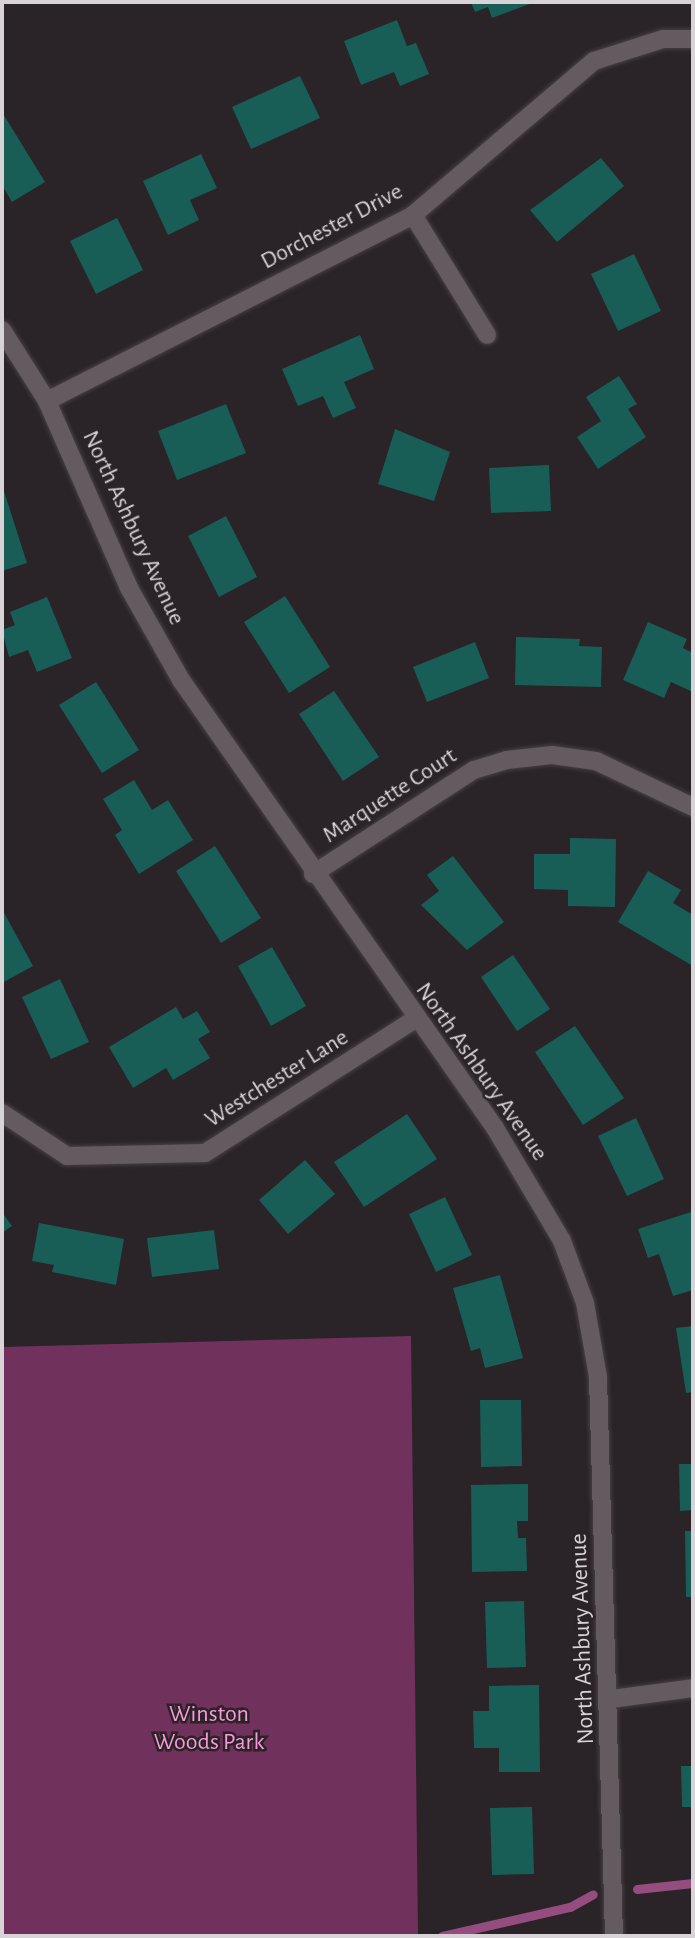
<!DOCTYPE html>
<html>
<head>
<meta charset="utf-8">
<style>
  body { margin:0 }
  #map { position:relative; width:695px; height:1938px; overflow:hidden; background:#2a2327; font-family:"Alegreya Sans",sans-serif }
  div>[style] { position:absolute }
  .green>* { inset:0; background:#70315d }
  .stream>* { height:9px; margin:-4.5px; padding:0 4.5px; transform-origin:4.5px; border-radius:4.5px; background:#944d7e }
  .building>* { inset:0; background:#185e57 }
  .roads { filter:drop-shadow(0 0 2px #464043) drop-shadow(0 0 2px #464043) }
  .minor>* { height:18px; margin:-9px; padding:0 9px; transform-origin:9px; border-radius:9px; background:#635b60 }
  span { translate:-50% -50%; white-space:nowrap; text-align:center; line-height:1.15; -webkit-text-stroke:5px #2a2327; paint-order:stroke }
  .street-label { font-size:24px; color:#d8d3d6 }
  .park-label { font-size:24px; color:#fb97da }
  .frame { position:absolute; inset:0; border:4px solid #d8d3d6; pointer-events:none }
</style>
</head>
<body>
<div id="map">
  <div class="green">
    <i style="clip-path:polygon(411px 1336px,418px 1936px,2px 1936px,2px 1347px)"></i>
  </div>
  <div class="stream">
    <i style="left:637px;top:1889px;width:56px;rotate:-6.1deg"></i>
    <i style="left:442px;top:1936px;width:131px;rotate:-12.8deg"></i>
    <i style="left:570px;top:1907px;width:26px;rotate:-29deg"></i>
  </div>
  <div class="building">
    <i style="clip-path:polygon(471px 2px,535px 2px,492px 18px,488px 7px,475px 12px)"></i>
    <i style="clip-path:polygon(397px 20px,407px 46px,416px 43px,429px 74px,400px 86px,394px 72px,361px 85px,344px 41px)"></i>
    <i style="clip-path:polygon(300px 76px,320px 118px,251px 149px,232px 107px)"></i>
    <i style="clip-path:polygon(2px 112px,45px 182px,12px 202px,2px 185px)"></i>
    <i style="clip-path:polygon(201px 154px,217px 188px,190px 200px,199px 220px,168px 235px,143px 181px)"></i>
    <i style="clip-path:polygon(601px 158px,624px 186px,557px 242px,530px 210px)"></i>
    <i style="clip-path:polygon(117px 218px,143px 270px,96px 294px,70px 241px)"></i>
    <i style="clip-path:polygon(634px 254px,661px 311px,618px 331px,591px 274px)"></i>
    <i style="clip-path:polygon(360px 335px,374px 369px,344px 382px,356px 408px,333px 418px,323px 396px,298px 406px,282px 369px)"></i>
    <i style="clip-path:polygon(619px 376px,637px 404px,628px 409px,646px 437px,598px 469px,577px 437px,601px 421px,586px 397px)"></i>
    <i style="clip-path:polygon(226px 404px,246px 453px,177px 480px,158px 431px)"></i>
    <i style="clip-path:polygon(395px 429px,450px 452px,434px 501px,378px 484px)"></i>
    <i style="clip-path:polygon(549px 465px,551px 511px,491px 513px,489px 468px)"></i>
    <i style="clip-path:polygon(2px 485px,27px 563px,2px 571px)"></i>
    <i style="clip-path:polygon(226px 516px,257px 577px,219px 597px,188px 536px)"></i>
    <i style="clip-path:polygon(285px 596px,330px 667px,289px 693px,244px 622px)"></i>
    <i style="clip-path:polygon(47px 597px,72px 658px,37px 672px,28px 650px,9px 657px,2px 630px,15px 625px,10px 612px)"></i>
    <i style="clip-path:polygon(648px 622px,687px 639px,683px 648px,693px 653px,693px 692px,671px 682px,664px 698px,623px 680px)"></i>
    <i style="clip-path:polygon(516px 637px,580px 639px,579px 646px,602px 647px,601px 687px,515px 685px)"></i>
    <i style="clip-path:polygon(475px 642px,489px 678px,427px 702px,413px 667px)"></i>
    <i style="clip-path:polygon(96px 682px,139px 750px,102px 773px,59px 705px)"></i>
    <i style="clip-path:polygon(334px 691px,379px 757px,343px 781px,299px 714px)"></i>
    <i style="clip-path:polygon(134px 780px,152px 810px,168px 800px,193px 840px,139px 874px,115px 835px,122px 830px,103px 799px)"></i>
    <i style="clip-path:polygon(570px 838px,616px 839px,615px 907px,568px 906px,568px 890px,534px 889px,534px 854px,570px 854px)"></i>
    <i style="clip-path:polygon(215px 846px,261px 918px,221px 943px,176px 871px)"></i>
    <i style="clip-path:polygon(453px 856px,504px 922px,467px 950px,421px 905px,439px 891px,427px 875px)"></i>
    <i style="clip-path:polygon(648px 871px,681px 890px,673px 903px,693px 915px,693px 966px,618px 922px)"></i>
    <i style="clip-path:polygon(2px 909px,33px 966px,2px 983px)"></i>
    <i style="clip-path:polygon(272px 947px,306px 1006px,271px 1026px,238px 966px)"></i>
    <i style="clip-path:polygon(513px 955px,550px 1009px,517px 1031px,481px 977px)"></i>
    <i style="clip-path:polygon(60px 979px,89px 1042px,51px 1059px,22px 997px)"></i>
    <i style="clip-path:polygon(176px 1007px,183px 1019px,197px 1011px,210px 1032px,198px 1039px,210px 1058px,173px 1080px,166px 1068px,133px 1088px,109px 1047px)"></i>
    <i style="clip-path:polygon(575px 1026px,624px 1098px,583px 1125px,535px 1052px)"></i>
    <i style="clip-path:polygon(407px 1114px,437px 1159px,364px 1207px,334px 1162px)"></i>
    <i style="clip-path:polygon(636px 1118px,664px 1179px,627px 1196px,598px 1136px)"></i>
    <i style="clip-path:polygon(305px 1160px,335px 1194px,288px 1234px,259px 1200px)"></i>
    <i style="clip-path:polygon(445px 1197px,472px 1255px,436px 1272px,409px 1214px)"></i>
    <i style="clip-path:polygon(2px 1212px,12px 1226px,2px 1233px)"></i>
    <i style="clip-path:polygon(691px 1212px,693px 1290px,673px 1296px,659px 1254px,648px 1258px,638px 1229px)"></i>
    <i style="clip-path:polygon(39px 1223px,124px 1239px,116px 1285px,52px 1272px,54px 1265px,32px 1261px)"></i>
    <i style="clip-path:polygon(214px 1230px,219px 1269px,152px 1277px,147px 1238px)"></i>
    <i style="clip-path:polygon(500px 1275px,523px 1358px,485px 1368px,480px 1348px,471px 1351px,453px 1288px)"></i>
    <i style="clip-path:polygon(693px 1326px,693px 1392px,686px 1393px,676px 1328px)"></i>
    <i style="clip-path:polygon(480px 1400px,521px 1400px,522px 1466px,481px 1467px)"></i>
    <i style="clip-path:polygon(679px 1464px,693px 1464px,693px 1510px,680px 1511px)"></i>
    <i style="clip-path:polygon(528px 1484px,528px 1521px,517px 1521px,518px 1538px,526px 1538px,527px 1571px,472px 1572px,471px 1485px)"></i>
    <i style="clip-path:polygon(685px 1531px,693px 1531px,693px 1597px,686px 1597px)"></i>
    <i style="clip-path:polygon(524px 1601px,526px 1667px,487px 1668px,485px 1602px)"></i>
    <i style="clip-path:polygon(539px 1685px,540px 1772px,499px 1772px,499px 1748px,474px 1748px,473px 1711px,489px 1711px,489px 1686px)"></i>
    <i style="clip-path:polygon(681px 1766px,693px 1766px,693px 1807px,682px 1807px)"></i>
    <i style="clip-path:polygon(532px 1807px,534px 1874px,492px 1875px,490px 1808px)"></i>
  </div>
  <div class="roads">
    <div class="minor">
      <i style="left:413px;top:215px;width:141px;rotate:58.3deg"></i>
      <i style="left:2px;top:330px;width:84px;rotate:57.6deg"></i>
      <i style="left:47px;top:401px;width:204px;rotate:66.3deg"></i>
      <i style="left:129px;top:588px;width:106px;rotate:60.5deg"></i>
      <i style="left:181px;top:680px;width:547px;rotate:54.97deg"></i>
      <i style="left:495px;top:1128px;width:131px;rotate:59.3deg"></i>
      <i style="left:562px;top:1241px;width:66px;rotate:69.6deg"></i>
      <i style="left:585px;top:1303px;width:75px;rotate:80deg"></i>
      <i style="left:598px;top:1377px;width:559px;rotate:88.36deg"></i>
      <i style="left:47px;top:401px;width:411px;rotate:-26.9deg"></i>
      <i style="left:413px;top:215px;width:238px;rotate:-40.4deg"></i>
      <i style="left:594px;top:61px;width:72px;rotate:-17.7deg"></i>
      <i style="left:663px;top:39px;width:30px"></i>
      <i style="left:313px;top:874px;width:192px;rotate:-32.9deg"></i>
      <i style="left:474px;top:770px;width:34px;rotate:-17deg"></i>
      <i style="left:507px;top:760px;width:45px;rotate:-6.3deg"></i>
      <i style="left:552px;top:755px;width:44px;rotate:7.8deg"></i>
      <i style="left:596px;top:761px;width:107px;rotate:25.4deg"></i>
      <i style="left:2px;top:1113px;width:78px;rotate:33.5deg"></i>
      <i style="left:67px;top:1156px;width:138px;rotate:-1.2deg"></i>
      <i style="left:205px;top:1153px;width:249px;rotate:-32.5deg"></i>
      <i style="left:612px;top:1699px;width:82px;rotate:-7.7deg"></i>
    </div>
  </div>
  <div class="street-label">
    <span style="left:332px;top:227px;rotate:-28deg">Dorchester Drive</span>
    <span style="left:133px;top:528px;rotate:65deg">North Ashbury Avenue</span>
    <span style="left:390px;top:796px;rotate:-33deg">Marquette Court</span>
    <span style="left:481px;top:1072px;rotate:55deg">North Ashbury Avenue</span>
    <span style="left:277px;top:1079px;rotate:-32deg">Westchester Lane</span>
    <span style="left:583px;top:1639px;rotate:-92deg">North Ashbury Avenue</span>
  </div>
  <div class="park-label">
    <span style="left:209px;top:1729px">Winston<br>Woods Park</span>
  </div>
  <div class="frame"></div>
</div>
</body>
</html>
